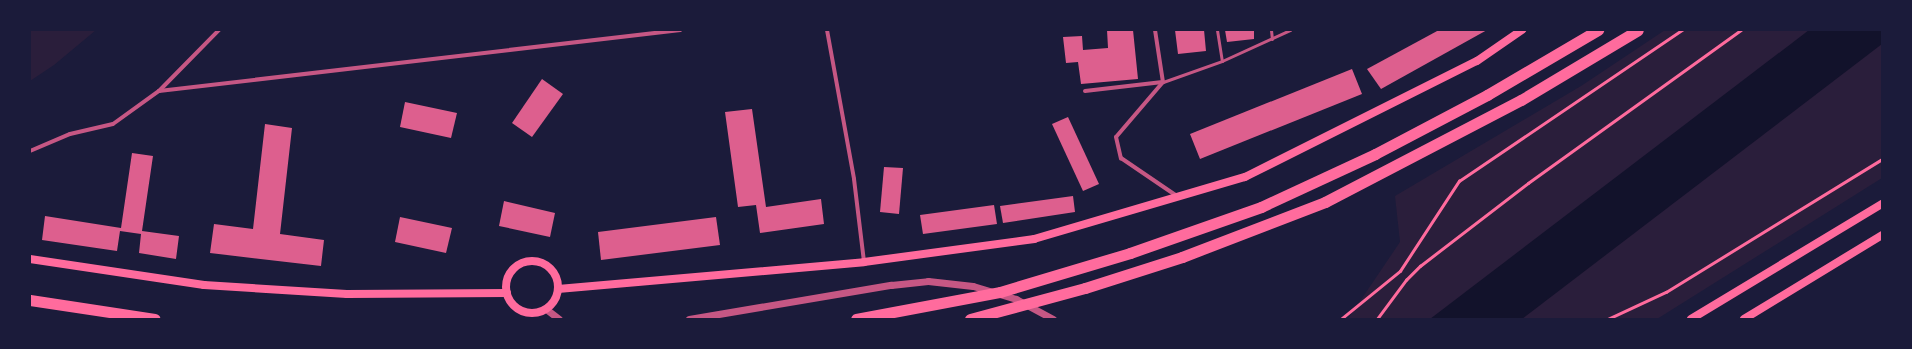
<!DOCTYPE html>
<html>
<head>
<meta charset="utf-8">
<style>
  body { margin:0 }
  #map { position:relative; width:1912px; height:349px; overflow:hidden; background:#1b1b3a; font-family:Arial,sans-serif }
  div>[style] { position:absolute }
  .green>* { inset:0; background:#2a1e3b }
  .water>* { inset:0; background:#12122b }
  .building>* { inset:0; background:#dd5f8e }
  .path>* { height:2.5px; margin:-1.25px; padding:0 1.25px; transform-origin:1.25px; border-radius:1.25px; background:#ff6b9d }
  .service>* { height:3px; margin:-1.5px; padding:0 1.5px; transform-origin:1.5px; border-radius:1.5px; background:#c65784 }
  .minor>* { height:4px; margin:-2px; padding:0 2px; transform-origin:2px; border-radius:2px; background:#c65784 }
  .tertiary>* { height:7px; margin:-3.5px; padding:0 3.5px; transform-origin:3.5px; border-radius:3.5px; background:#c65784 }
  .secondary>* { height:8px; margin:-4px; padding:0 4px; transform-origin:4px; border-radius:4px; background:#ff6b9d }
  .secondary>.ring { margin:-4px; padding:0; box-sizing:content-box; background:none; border:8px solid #ff6b9d; border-radius:50% }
  .trunk>* { height:11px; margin:-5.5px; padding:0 5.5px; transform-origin:5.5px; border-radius:5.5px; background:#ff6b9d }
  span { translate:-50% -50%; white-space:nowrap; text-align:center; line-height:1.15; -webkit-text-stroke:3.5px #1b1b3a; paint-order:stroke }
  .frame { position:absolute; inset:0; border:31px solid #1b1b3a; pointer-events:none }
</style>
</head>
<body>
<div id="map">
  <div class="green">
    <i style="clip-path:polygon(30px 30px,96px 30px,54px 65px,30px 81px)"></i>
    <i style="clip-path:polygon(1665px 30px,1882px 30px,1882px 178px,1657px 319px,1348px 319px,1400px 242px,1395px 196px,1581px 86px)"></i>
  </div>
  <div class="water">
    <i style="clip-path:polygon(1809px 30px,1882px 30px,1882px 44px,1522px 319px,1430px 319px)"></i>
  </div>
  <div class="building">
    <i style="clip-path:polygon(1107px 30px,1133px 30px,1138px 79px,1081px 84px,1078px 62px,1066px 63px,1063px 37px,1082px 36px,1083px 50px,1108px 48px)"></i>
    <i style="clip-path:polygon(1175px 30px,1204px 30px,1206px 51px,1178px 54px)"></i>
    <i style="clip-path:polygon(1225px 30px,1254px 30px,1254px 39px,1227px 42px)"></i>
    <i style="clip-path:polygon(1439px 30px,1487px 30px,1381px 89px,1367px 69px)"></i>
    <i style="clip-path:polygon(1352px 69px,1362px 94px,1200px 159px,1190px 134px)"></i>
    <i style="clip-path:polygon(542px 79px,563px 94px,532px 137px,512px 123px)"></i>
    <i style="clip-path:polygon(405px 102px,457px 113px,451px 138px,400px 127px)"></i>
    <i style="clip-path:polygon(752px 109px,766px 207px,821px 199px,824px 224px,760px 233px,756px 205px,738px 207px,725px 112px)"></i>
    <i style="clip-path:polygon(1068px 117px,1099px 184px,1083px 191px,1052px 124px)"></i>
    <i style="clip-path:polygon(265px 124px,292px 128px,280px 234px,324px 240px,321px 266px,210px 253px,214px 224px,253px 229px)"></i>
    <i style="clip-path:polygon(132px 153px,153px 156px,142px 231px,179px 236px,176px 259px,139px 253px,141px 234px,120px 231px,117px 251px,42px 240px,45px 216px,121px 228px)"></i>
    <i style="clip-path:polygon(884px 167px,903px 168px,899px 214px,880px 212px)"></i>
    <i style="clip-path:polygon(1073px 196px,1075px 212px,1003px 223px,1000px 206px)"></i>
    <i style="clip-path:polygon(504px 201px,555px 213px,550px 237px,499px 226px)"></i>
    <i style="clip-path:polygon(994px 205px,997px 224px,923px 234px,920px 215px)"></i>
    <i style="clip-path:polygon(400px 217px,452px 228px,446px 253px,395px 242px)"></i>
    <i style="clip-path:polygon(716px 217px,720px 245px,601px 260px,598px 232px)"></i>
  </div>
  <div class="path">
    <i style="left:1341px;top:319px;width:76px;rotate:-39.1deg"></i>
    <i style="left:1400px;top:271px;width:108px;rotate:-56.8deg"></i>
    <i style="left:1459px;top:181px;width:269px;rotate:-34.1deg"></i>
    <i style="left:1377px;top:319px;width:49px;rotate:-53.4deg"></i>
    <i style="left:1406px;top:280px;width:20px;rotate:-45deg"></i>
    <i style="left:1420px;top:266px;width:136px;rotate:-37.5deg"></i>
    <i style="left:1528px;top:183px;width:262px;rotate:-35.7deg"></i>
    <i style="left:1608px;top:319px;width:64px;rotate:-25deg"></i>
    <i style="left:1666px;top:292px;width:254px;rotate:-31.6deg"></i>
  </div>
  <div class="service">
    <i style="left:1217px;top:30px;width:31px;rotate:81deg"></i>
    <i style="left:1271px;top:30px;width:9px;rotate:84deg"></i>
    <i style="left:1163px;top:82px;width:63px;rotate:-19.6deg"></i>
    <i style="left:1222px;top:61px;width:75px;rotate:-24.5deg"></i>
  </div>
  <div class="minor">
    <i style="left:827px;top:30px;width:151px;rotate:79.7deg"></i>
    <i style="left:854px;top:179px;width:84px;rotate:83.1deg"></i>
    <i style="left:1155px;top:30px;width:53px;rotate:81.3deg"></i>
    <i style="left:1163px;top:82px;width:72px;rotate:130.5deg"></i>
    <i style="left:1116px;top:137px;width:22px;rotate:77deg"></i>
    <i style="left:1121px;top:158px;width:68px;rotate:34.2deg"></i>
    <i style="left:159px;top:91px;width:525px;rotate:-6.68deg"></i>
    <i style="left:1085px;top:91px;width:78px;rotate:-6.7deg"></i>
    <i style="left:30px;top:151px;width:43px;rotate:-23deg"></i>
    <i style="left:70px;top:134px;width:44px;rotate:-13.1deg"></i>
    <i style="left:113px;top:124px;width:57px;rotate:-35.7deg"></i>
    <i style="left:159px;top:91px;width:86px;rotate:-45.5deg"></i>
  </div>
  <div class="tertiary">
    <i style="left:546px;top:309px;width:16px;rotate:38deg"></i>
    <i style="left:689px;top:319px;width:205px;rotate:-9.6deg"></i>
    <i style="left:891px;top:285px;width:37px;rotate:-6deg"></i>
    <i style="left:928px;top:281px;width:45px;rotate:6.3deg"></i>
    <i style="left:973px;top:286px;width:45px;rotate:16.8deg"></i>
    <i style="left:1016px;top:299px;width:42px;rotate:28.4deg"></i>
  </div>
  <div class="secondary">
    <i style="left:30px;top:259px;width:176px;rotate:8.5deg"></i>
    <i style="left:204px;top:285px;width:143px;rotate:3.6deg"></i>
    <i style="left:347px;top:294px;width:160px;rotate:-0.4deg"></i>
    <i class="ring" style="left:506px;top:261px;width:44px;height:44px"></i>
    <i style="left:558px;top:289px;width:307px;rotate:-5deg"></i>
    <i style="left:864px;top:262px;width:172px;rotate:-7.7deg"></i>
    <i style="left:1034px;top:239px;width:220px;rotate:-16.4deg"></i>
    <i style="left:1245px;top:177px;width:259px;rotate:-26.6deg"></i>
    <i style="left:1477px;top:61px;width:55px;rotate:-34.6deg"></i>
    <i style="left:1691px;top:319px;width:223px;rotate:-31.1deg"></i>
    <i style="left:1744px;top:319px;width:162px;rotate:-31.3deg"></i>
  </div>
  <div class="trunk">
    <i style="left:30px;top:300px;width:126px;rotate:8.6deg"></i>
    <i style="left:856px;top:319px;width:147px;rotate:-10.6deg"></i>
    <i style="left:1000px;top:292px;width:136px;rotate:-16.7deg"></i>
    <i style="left:1130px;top:253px;width:139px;rotate:-19.3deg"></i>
    <i style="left:1261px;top:207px;width:126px;rotate:-24.9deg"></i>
    <i style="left:1375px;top:154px;width:127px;rotate:-27.8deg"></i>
    <i style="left:1487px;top:95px;width:129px;rotate:-30.4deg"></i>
    <i style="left:970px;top:319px;width:119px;rotate:-15.1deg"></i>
    <i style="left:1085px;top:288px;width:102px;rotate:-17.7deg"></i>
    <i style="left:1182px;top:257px;width:153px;rotate:-21deg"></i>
    <i style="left:1325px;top:202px;width:221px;rotate:-27.5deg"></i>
    <i style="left:1521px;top:100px;width:136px;rotate:-30.9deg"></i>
  </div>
  <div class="frame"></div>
</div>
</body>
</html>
